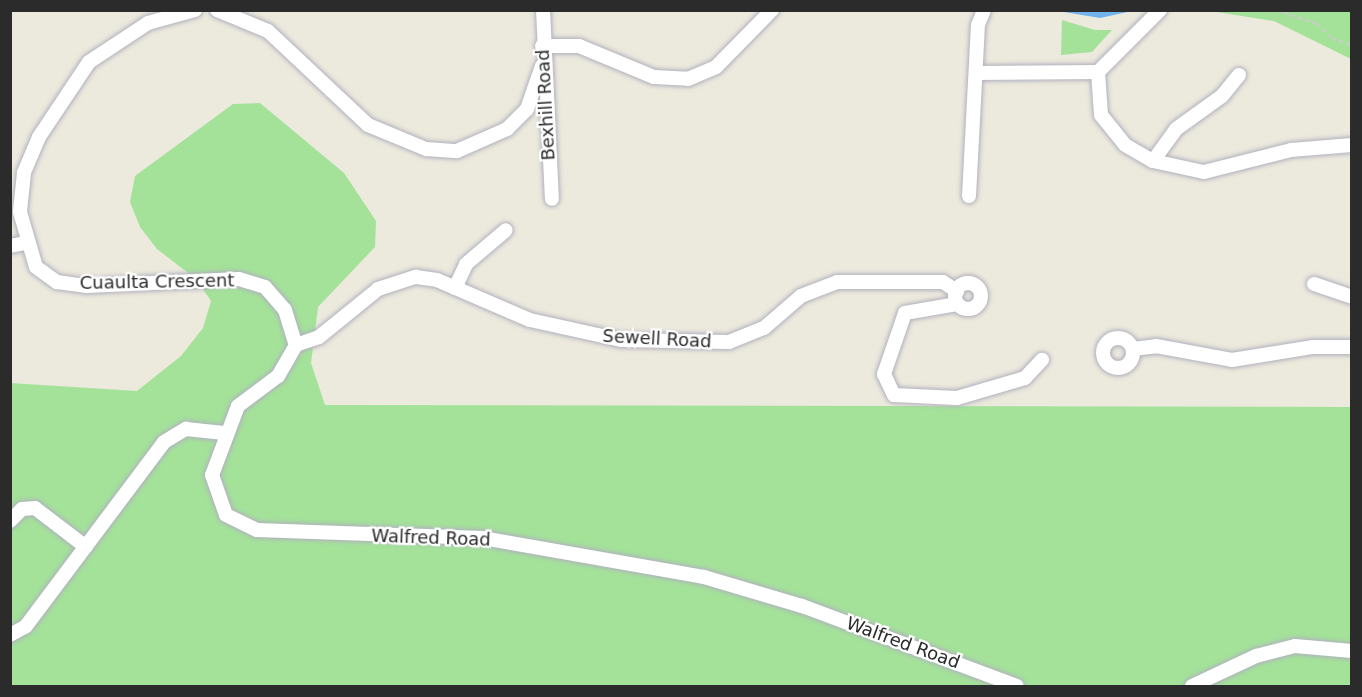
<!DOCTYPE html>
<html>
<head>
<meta charset="utf-8">
<style>
  body { margin:0 }
  #map { position:relative; width:1362px; height:697px; overflow:hidden; background:#ece9dd; font-family:"DejaVu Sans",sans-serif }
  div>[style] { position:absolute }
  .green>* { inset:0; background:#a4e29a }
  .water>* { inset:0; background:#71b3ed }
  .stream>* { height:3px; margin:-1.5px; padding:0 1.5px; transform-origin:1.5px; border-radius:1.5px; background:#71b3ed }
  .path>* { height:2px; margin-top:-1px; transform-origin:0; background:repeating-linear-gradient(90deg,#ccc 0 4.5px,transparent 0 7.5px) }
  .roads { filter:drop-shadow(0 0 2px #b1b1be) drop-shadow(0 0 2px #b1b1be) }
  .minor>* { height:14px; margin:-7px; padding:0 7px; transform-origin:7px; border-radius:7px; background:#fff }
  .minor>.ring { margin:-7px; padding:0; box-sizing:content-box; background:none; border:14px solid #fff; border-radius:50% }
  span { translate:-50% -50%; white-space:nowrap; text-align:center; line-height:1.15; -webkit-text-stroke:4.5px #fff; paint-order:stroke }
  .street-label { font-size:18px; color:#2b2b2b }
  .frame { position:absolute; inset:0; border:12px solid #2b2b2b; pointer-events:none }
</style>
</head>
<body>
<div id="map">
  <div class="green">
    <i style="clip-path:polygon(1210px 11px,1351px 11px,1351px 59px,1274px 21px)"></i>
    <i style="clip-path:polygon(1062px 20px,1095px 30px,1112px 30px,1092px 52px,1061px 55px)"></i>
    <i style="clip-path:polygon(260px 103px,344px 173px,376px 221px,375px 247px,318px 307px,311px 363px,325px 405px,1351px 407px,1351px 686px,11px 686px,10px 383px,137px 391px,181px 356px,203px 328px,211px 301px,196px 279px,157px 249px,140px 227px,130px 202px,135px 176px,233px 104px)"></i>
  </div>
  <div class="water">
    <i style="clip-path:polygon(1058px 11px,1132px 11px,1100px 18px)"></i>
  </div>
  <div class="stream">
    <i style="left:1350px;top:10px;width:2px;rotate:27deg"></i>
    <i style="left:1351px;top:386px;width:1px"></i>
  </div>
  <div class="path">
    <i style="left:1277px;top:10px;width:42px;rotate:19.3deg"></i>
    <i style="left:1317px;top:24px;width:21px;rotate:45deg"></i>
    <i style="left:1332px;top:39px;width:21px;rotate:17deg"></i>
  </div>
  <div class="roads">
    <div class="minor">
      <i style="left:195px;top:10px;width:49px;rotate:164.5deg"></i>
      <i style="left:148px;top:23px;width:71px;rotate:146.5deg"></i>
      <i style="left:89px;top:62px;width:90px;rotate:123.7deg"></i>
      <i style="left:39px;top:137px;width:39px;rotate:113deg"></i>
      <i style="left:24px;top:173px;width:39px;rotate:96deg"></i>
      <i style="left:20px;top:212px;width:57px;rotate:73.8deg"></i>
      <i style="left:36px;top:267px;width:26px;rotate:36deg"></i>
      <i style="left:57px;top:282px;width:30px;rotate:8deg"></i>
      <i style="left:87px;top:286px;width:152px;rotate:-2.6deg"></i>
      <i style="left:239px;top:279px;width:27px;rotate:17deg"></i>
      <i style="left:265px;top:287px;width:30px;rotate:49deg"></i>
      <i style="left:285px;top:310px;width:37px;rotate:73deg"></i>
      <i style="left:296px;top:345px;width:36px;rotate:120deg"></i>
      <i style="left:278px;top:376px;width:50px;rotate:143.1deg"></i>
      <i style="left:238px;top:406px;width:74px;rotate:110.6deg"></i>
      <i style="left:212px;top:475px;width:42px;rotate:70.7deg"></i>
      <i style="left:226px;top:515px;width:34px;rotate:26deg"></i>
      <i style="left:257px;top:530px;width:226px;rotate:2deg"></i>
      <i style="left:483px;top:538px;width:224px;rotate:10deg"></i>
      <i style="left:704px;top:577px;width:102px;rotate:16.5deg"></i>
      <i style="left:802px;top:606px;width:229px;rotate:20.4deg"></i>
      <i style="left:217px;top:10px;width:55px;rotate:22.4deg"></i>
      <i style="left:268px;top:31px;width:137px;rotate:43.2deg"></i>
      <i style="left:368px;top:125px;width:63px;rotate:22.5deg"></i>
      <i style="left:426px;top:149px;width:31px;rotate:4deg"></i>
      <i style="left:457px;top:151px;width:55px;rotate:-23.7deg"></i>
      <i style="left:507px;top:129px;width:28px;rotate:-45deg"></i>
      <i style="left:527px;top:109px;width:46px;rotate:-70.8deg"></i>
      <i style="left:543px;top:10px;width:189px;rotate:87.3deg"></i>
      <i style="left:1160px;top:10px;width:88px;rotate:135deg"></i>
      <i style="left:1098px;top:72px;width:43px;rotate:86deg"></i>
      <i style="left:1101px;top:115px;width:38px;rotate:51deg"></i>
      <i style="left:1125px;top:145px;width:32px;rotate:30deg"></i>
      <i style="left:1153px;top:161px;width:52px;rotate:12.2deg"></i>
      <i style="left:1204px;top:172px;width:90px;rotate:-14.2deg"></i>
      <i style="left:1291px;top:150px;width:61px;rotate:-4.7deg"></i>
      <i style="left:542px;top:46px;width:37px"></i>
      <i style="left:579px;top:46px;width:81px;rotate:22.5deg"></i>
      <i style="left:654px;top:77px;width:34px;rotate:3deg"></i>
      <i style="left:688px;top:79px;width:30px;rotate:-23deg"></i>
      <i style="left:716px;top:67px;width:80px;rotate:-45.5deg"></i>
      <i style="left:976px;top:73px;width:122px;rotate:-0.5deg"></i>
      <i style="left:1153px;top:161px;width:39px;rotate:-54deg"></i>
      <i style="left:1176px;top:129px;width:57px;rotate:-35.7deg"></i>
      <i style="left:1222px;top:96px;width:27px;rotate:-51deg"></i>
      <i style="left:969px;top:196px;width:171px;rotate:-87deg"></i>
      <i style="left:978px;top:25px;width:16px;rotate:-68deg"></i>
      <i style="left:10px;top:246px;width:15px;rotate:-11deg"></i>
      <i class="ring" style="left:955px;top:283px;width:12px;height:12px"></i>
      <i style="left:1314px;top:284px;width:40px;rotate:18.9deg"></i>
      <i style="left:455px;top:288px;width:26px;rotate:-65deg"></i>
      <i style="left:466px;top:264px;width:52px;rotate:-40.4deg"></i>
      <i style="left:957px;top:304px;width:53px;rotate:170.2deg"></i>
      <i style="left:905px;top:313px;width:65px;rotate:109deg"></i>
      <i style="left:884px;top:374px;width:23px;rotate:65deg"></i>
      <i style="left:894px;top:395px;width:63px;rotate:2.7deg"></i>
      <i style="left:957px;top:398px;width:71px;rotate:-16.4deg"></i>
      <i style="left:1025px;top:378px;width:25px;rotate:-47deg"></i>
      <i class="ring" style="left:1103px;top:338px;width:16px;height:16px"></i>
      <i style="left:296px;top:345px;width:24px;rotate:-19deg"></i>
      <i style="left:319px;top:337px;width:76px;rotate:-39.1deg"></i>
      <i style="left:378px;top:289px;width:40px;rotate:-18deg"></i>
      <i style="left:416px;top:277px;width:21px;rotate:8deg"></i>
      <i style="left:437px;top:280px;width:101px;rotate:23.3deg"></i>
      <i style="left:530px;top:320px;width:93px;rotate:12.4deg"></i>
      <i style="left:621px;top:340px;width:108px;rotate:1.1deg"></i>
      <i style="left:729px;top:342px;width:38px;rotate:-22deg"></i>
      <i style="left:764px;top:328px;width:49px;rotate:-40.9deg"></i>
      <i style="left:801px;top:296px;width:39px;rotate:-21deg"></i>
      <i style="left:837px;top:282px;width:106px"></i>
      <i style="left:943px;top:282px;width:17px;rotate:33deg"></i>
      <i style="left:1133px;top:349px;width:23px;rotate:-7deg"></i>
      <i style="left:1156px;top:346px;width:77px;rotate:10.4deg"></i>
      <i style="left:1232px;top:360px;width:81px;rotate:-9.2deg"></i>
      <i style="left:1312px;top:347px;width:40px"></i>
      <i style="left:10px;top:521px;width:17px;rotate:-45deg"></i>
      <i style="left:22px;top:509px;width:13px;rotate:-4deg"></i>
      <i style="left:35px;top:508px;width:64px;rotate:37.4deg"></i>
      <i style="left:10px;top:635px;width:18px;rotate:-29deg"></i>
      <i style="left:26px;top:626px;width:230px;rotate:-53.1deg"></i>
      <i style="left:164px;top:442px;width:26px;rotate:-31deg"></i>
      <i style="left:186px;top:429px;width:38px;rotate:6deg"></i>
      <i style="left:1192px;top:686px;width:71px;rotate:-25.1deg"></i>
      <i style="left:1256px;top:656px;width:40px;rotate:-14.4deg"></i>
      <i style="left:1295px;top:646px;width:57px;rotate:5deg"></i>
    </div>
  </div>
  <div class="street-label">
    <span style="left:546px;top:105px;rotate:-93deg">Bexhill Road</span>
    <span style="left:157px;top:282px;rotate:-1deg">Cuaulta Crescent</span>
    <span style="left:657px;top:339px;rotate:3deg">Sewell Road</span>
    <span style="left:431px;top:538px;rotate:2deg">Walfred Road</span>
    <span style="left:903px;top:643px;rotate:20deg">Walfred Road</span>
  </div>
  <div class="frame"></div>
</div>
</body>
</html>
